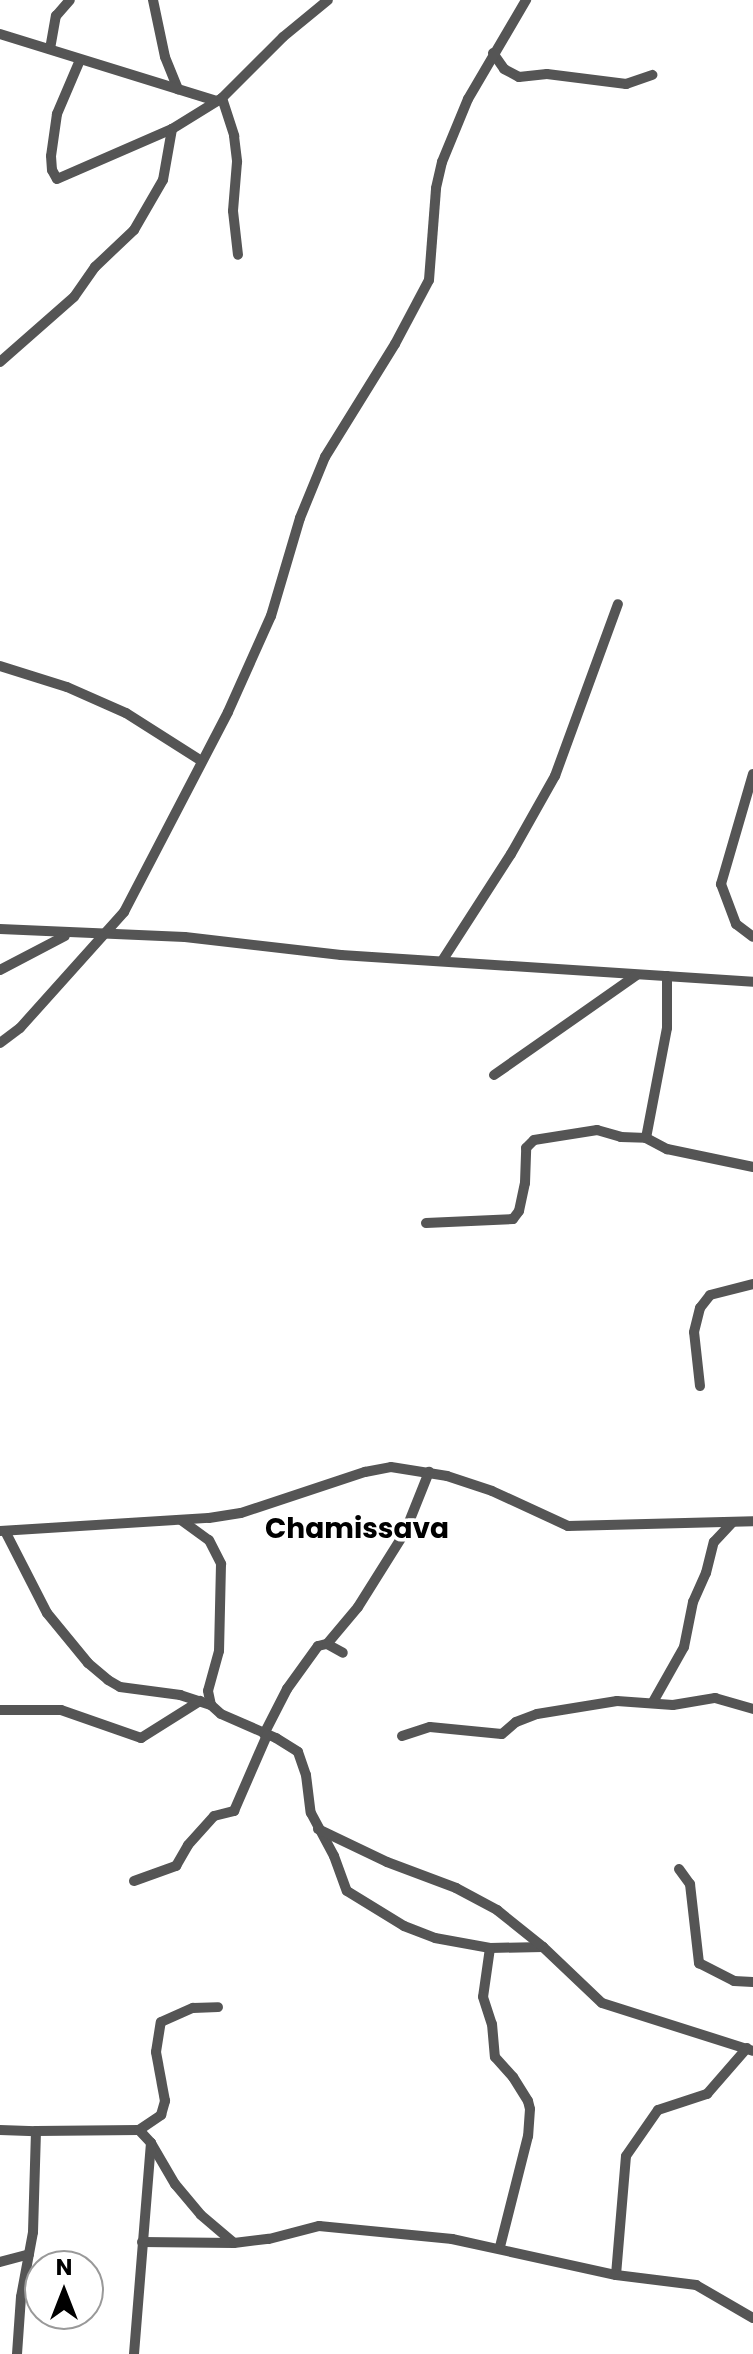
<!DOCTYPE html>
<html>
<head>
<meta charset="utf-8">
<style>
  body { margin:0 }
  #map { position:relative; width:753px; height:2354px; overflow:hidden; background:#fff; font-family:Poppins,sans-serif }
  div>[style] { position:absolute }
  .street>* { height:10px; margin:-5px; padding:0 5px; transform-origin:5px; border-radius:5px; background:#555 }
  span { translate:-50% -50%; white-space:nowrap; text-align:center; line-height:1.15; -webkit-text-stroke:7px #fff; paint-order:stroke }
  .neighbourhood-label { font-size:28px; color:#000; font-weight:700 }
  .north { position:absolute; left:24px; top:2250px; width:80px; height:80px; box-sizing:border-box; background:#fff; border:2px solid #999; border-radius:50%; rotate:0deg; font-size:22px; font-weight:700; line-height:32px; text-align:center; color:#000 }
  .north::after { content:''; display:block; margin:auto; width:28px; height:36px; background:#000; clip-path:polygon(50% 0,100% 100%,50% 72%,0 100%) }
</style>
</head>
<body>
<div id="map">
  <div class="street">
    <i style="left:153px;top:0;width:58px;rotate:78.1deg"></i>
    <i style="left:165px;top:57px;width:35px;rotate:68deg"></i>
    <i style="left:0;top:34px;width:227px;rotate:17.2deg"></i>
    <i style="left:50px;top:49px;width:34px;rotate:-80deg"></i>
    <i style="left:56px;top:16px;width:21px;rotate:-49deg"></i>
    <i style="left:493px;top:53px;width:19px;rotate:55deg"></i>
    <i style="left:504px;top:69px;width:17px;rotate:28deg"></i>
    <i style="left:519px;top:77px;width:28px;rotate:-6deg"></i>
    <i style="left:547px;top:74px;width:80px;rotate:7.2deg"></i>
    <i style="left:626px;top:84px;width:28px;rotate:-19deg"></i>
    <i style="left:80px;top:60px;width:59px;rotate:113.1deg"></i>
    <i style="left:57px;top:114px;width:42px;rotate:98.1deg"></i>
    <i style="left:51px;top:156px;width:14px;rotate:86deg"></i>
    <i style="left:52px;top:170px;width:10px;rotate:61deg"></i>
    <i style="left:57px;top:179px;width:125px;rotate:-23.5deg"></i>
    <i style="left:172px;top:129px;width:59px;rotate:-31.8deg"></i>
    <i style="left:222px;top:98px;width:86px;rotate:-45deg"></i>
    <i style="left:283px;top:37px;width:58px;rotate:-39.4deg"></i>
    <i style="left:222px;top:98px;width:40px;rotate:72deg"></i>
    <i style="left:234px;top:136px;width:26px;rotate:83deg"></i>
    <i style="left:237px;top:162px;width:49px;rotate:94.7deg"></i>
    <i style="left:233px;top:211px;width:44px;rotate:83.5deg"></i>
    <i style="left:0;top:362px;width:98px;rotate:-41.3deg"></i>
    <i style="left:74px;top:297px;width:37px;rotate:-55deg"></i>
    <i style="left:95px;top:267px;width:54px;rotate:-43.5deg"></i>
    <i style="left:134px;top:230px;width:58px;rotate:-59.9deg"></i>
    <i style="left:163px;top:180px;width:52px;rotate:-80deg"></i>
    <i style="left:0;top:666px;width:70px;rotate:17.4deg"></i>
    <i style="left:67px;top:687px;width:64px;rotate:23.8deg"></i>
    <i style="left:126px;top:713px;width:88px;rotate:32.4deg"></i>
    <i style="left:753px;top:774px;width:115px;rotate:106.2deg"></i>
    <i style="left:721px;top:884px;width:43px;rotate:69.4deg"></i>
    <i style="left:736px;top:924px;width:21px;rotate:37deg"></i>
    <i style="left:0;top:929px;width:185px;rotate:2.5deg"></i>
    <i style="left:185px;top:937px;width:157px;rotate:6.6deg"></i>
    <i style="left:341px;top:955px;width:413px;rotate:3.7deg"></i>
    <i style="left:442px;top:961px;width:127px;rotate:-57.2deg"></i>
    <i style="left:511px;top:854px;width:90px;rotate:-60.6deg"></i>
    <i style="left:555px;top:776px;width:183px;rotate:-69.9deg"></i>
    <i style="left:0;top:970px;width:73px;rotate:-27.6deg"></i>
    <i style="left:667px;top:976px;width:52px;rotate:90deg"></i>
    <i style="left:667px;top:1028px;width:112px;rotate:100.8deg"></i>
    <i style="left:646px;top:1138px;width:24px;rotate:28deg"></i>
    <i style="left:667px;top:1149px;width:88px;rotate:11.8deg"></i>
    <i style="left:0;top:1043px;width:25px;rotate:-37deg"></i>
    <i style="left:20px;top:1028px;width:156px;rotate:-48.1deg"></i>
    <i style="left:124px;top:912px;width:225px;rotate:-62.5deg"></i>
    <i style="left:228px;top:712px;width:105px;rotate:-65.9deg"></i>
    <i style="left:271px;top:616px;width:102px;rotate:-73.5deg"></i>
    <i style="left:300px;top:518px;width:66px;rotate:-67.7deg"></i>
    <i style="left:325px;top:457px;width:133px;rotate:-58.2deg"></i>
    <i style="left:395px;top:344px;width:72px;rotate:-62deg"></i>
    <i style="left:429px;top:280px;width:92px;rotate:-85.6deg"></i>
    <i style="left:436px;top:188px;width:27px;rotate:-77deg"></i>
    <i style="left:442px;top:162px;width:68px;rotate:-67.6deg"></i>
    <i style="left:468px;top:99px;width:115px;rotate:-59.6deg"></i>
    <i style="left:494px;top:1075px;width:174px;rotate:-35deg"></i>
    <i style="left:426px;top:1223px;width:87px;rotate:-2.6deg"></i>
    <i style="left:513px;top:1219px;width:10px;rotate:-53deg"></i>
    <i style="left:519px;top:1211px;width:29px;rotate:-78deg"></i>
    <i style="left:525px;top:1183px;width:35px;rotate:-88deg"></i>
    <i style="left:526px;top:1148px;width:11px;rotate:-45deg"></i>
    <i style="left:534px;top:1140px;width:64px;rotate:-9deg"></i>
    <i style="left:597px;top:1130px;width:25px;rotate:16deg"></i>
    <i style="left:621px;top:1137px;width:25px;rotate:2deg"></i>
    <i style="left:700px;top:1386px;width:54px;rotate:-96.3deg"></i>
    <i style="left:694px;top:1332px;width:25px;rotate:-76deg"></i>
    <i style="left:700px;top:1308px;width:16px;rotate:-52deg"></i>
    <i style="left:710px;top:1295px;width:44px;rotate:-14.3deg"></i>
    <i style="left:181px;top:1520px;width:34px;rotate:36deg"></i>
    <i style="left:209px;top:1540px;width:27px;rotate:63deg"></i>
    <i style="left:221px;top:1564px;width:87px;rotate:91.3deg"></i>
    <i style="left:219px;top:1651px;width:41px;rotate:105.4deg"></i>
    <i style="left:208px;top:1691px;width:14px;rotate:78deg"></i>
    <i style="left:211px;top:1705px;width:13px;rotate:42deg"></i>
    <i style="left:221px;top:1714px;width:60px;rotate:23.6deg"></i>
    <i style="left:276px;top:1738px;width:26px;rotate:32deg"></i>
    <i style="left:298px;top:1752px;width:24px;rotate:71deg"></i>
    <i style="left:306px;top:1775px;width:38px;rotate:83deg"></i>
    <i style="left:311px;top:1813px;width:49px;rotate:61.9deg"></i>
    <i style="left:334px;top:1856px;width:37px;rotate:70deg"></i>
    <i style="left:347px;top:1891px;width:67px;rotate:31.6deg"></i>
    <i style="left:404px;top:1926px;width:33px;rotate:21deg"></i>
    <i style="left:435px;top:1938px;width:56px;rotate:10.3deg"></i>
    <i style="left:490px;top:1948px;width:53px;rotate:-1.1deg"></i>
    <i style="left:543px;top:1947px;width:81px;rotate:43.5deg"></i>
    <i style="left:602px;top:2003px;width:158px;rotate:17.6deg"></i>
    <i style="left:0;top:1531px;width:209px;rotate:-3.6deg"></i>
    <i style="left:209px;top:1518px;width:32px;rotate:-9deg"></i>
    <i style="left:241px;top:1513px;width:131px;rotate:-18.3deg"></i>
    <i style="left:365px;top:1472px;width:26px;rotate:-11deg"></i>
    <i style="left:391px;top:1467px;width:57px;rotate:9.1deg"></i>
    <i style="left:447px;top:1476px;width:47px;rotate:18.4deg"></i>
    <i style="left:492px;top:1491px;width:84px;rotate:24.7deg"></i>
    <i style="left:568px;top:1526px;width:185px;rotate:-1.5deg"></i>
    <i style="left:5px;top:1531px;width:92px;rotate:62.9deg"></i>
    <i style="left:47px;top:1613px;width:65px;rotate:50.6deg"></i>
    <i style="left:88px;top:1663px;width:26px;rotate:40deg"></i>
    <i style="left:108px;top:1680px;width:14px;rotate:30deg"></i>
    <i style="left:120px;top:1687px;width:61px;rotate:7.6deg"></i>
    <i style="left:180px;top:1695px;width:33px;rotate:18deg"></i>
    <i style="left:327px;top:1644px;width:48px;rotate:-50deg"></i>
    <i style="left:358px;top:1607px;width:89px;rotate:-57.9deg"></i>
    <i style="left:405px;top:1532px;width:65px;rotate:-68.2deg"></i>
    <i style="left:653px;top:1702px;width:63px;rotate:-60.6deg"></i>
    <i style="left:684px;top:1647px;width:46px;rotate:-78.7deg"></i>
    <i style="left:693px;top:1602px;width:32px;rotate:-66deg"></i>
    <i style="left:706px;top:1573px;width:32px;rotate:-76deg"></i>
    <i style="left:714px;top:1542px;width:26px;rotate:-47deg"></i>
    <i style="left:0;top:1710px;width:61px"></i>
    <i style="left:61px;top:1710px;width:85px;rotate:19.3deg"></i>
    <i style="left:141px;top:1738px;width:70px;rotate:-32.1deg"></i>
    <i style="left:264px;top:1734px;width:51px;rotate:-62.9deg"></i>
    <i style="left:287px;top:1689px;width:53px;rotate:-54.2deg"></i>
    <i style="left:318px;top:1646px;width:9px;rotate:-13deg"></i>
    <i style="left:327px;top:1644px;width:18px;rotate:29deg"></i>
    <i style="left:402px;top:1736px;width:29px;rotate:-18deg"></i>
    <i style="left:430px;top:1727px;width:72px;rotate:5.6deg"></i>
    <i style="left:502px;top:1734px;width:18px;rotate:-41deg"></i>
    <i style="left:516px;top:1722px;width:22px;rotate:-21deg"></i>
    <i style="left:537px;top:1714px;width:81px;rotate:-9.2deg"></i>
    <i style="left:617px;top:1701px;width:56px;rotate:4.1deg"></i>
    <i style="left:673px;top:1705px;width:43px;rotate:-9.5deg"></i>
    <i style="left:715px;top:1698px;width:40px;rotate:16deg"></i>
    <i style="left:318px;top:1829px;width:76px;rotate:25.6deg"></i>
    <i style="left:387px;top:1862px;width:74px;rotate:20.6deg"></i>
    <i style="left:456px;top:1888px;width:47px;rotate:28.2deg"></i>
    <i style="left:497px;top:1910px;width:59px;rotate:38.8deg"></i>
    <i style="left:679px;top:1869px;width:19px;rotate:54deg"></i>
    <i style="left:690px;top:1884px;width:80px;rotate:83.5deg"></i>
    <i style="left:699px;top:1963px;width:39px;rotate:27deg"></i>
    <i style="left:734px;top:1981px;width:19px;rotate:3deg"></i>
    <i style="left:134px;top:1881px;width:45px;rotate:-19.7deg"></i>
    <i style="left:176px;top:1866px;width:24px;rotate:-60deg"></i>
    <i style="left:188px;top:1845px;width:39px;rotate:-48deg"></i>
    <i style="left:214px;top:1816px;width:21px;rotate:-14deg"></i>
    <i style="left:234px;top:1811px;width:83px;rotate:-66.5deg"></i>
    <i style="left:490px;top:1948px;width:49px;rotate:98.1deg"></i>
    <i style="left:483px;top:1997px;width:28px;rotate:72deg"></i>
    <i style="left:492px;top:2024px;width:33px;rotate:85deg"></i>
    <i style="left:495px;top:2057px;width:27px;rotate:48deg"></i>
    <i style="left:513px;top:2077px;width:28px;rotate:58deg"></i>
    <i style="left:528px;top:2101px;width:8px;rotate:76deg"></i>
    <i style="left:530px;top:2109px;width:27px;rotate:94deg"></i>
    <i style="left:528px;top:2136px;width:114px;rotate:104.2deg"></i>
    <i style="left:0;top:2130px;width:36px;rotate:2deg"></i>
    <i style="left:139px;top:2130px;width:27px;rotate:-34deg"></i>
    <i style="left:161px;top:2115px;width:15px;rotate:-74deg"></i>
    <i style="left:165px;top:2101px;width:50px;rotate:-100.4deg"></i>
    <i style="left:156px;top:2052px;width:30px;rotate:-81deg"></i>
    <i style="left:161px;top:2022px;width:35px;rotate:-24deg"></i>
    <i style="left:193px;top:2008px;width:25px;rotate:-2deg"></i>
    <i style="left:142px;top:2242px;width:92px;rotate:0.6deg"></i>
    <i style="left:0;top:2262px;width:30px;rotate:-15deg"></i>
    <i style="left:616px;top:2275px;width:119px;rotate:-85.2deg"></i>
    <i style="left:626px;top:2156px;width:56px;rotate:-55.2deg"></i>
    <i style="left:658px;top:2110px;width:52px;rotate:-18.1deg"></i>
    <i style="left:707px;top:2094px;width:61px;rotate:-49deg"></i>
    <i style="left:17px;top:2354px;width:57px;rotate:-86deg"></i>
    <i style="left:21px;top:2297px;width:66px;rotate:-79.5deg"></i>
    <i style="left:33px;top:2232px;width:101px;rotate:-88.3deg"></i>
    <i style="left:36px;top:2131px;width:103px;rotate:-0.6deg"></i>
    <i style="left:139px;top:2130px;width:18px;rotate:47deg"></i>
    <i style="left:151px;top:2143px;width:48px;rotate:59.7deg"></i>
    <i style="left:175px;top:2184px;width:40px;rotate:50deg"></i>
    <i style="left:201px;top:2215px;width:43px;rotate:40.3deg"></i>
    <i style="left:234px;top:2243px;width:35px;rotate:-7deg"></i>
    <i style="left:269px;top:2239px;width:52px;rotate:-14.6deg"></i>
    <i style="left:319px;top:2226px;width:134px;rotate:5.6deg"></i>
    <i style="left:452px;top:2239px;width:168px;rotate:12.4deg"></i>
    <i style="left:616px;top:2275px;width:81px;rotate:7.1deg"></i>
    <i style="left:696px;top:2285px;width:66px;rotate:30.1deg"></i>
    <i style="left:134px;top:2354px;width:212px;rotate:-85.4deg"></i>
  </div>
  <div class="neighbourhood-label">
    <span style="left:357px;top:1529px">Chamissava</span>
  </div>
  <div class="north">N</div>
</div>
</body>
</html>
